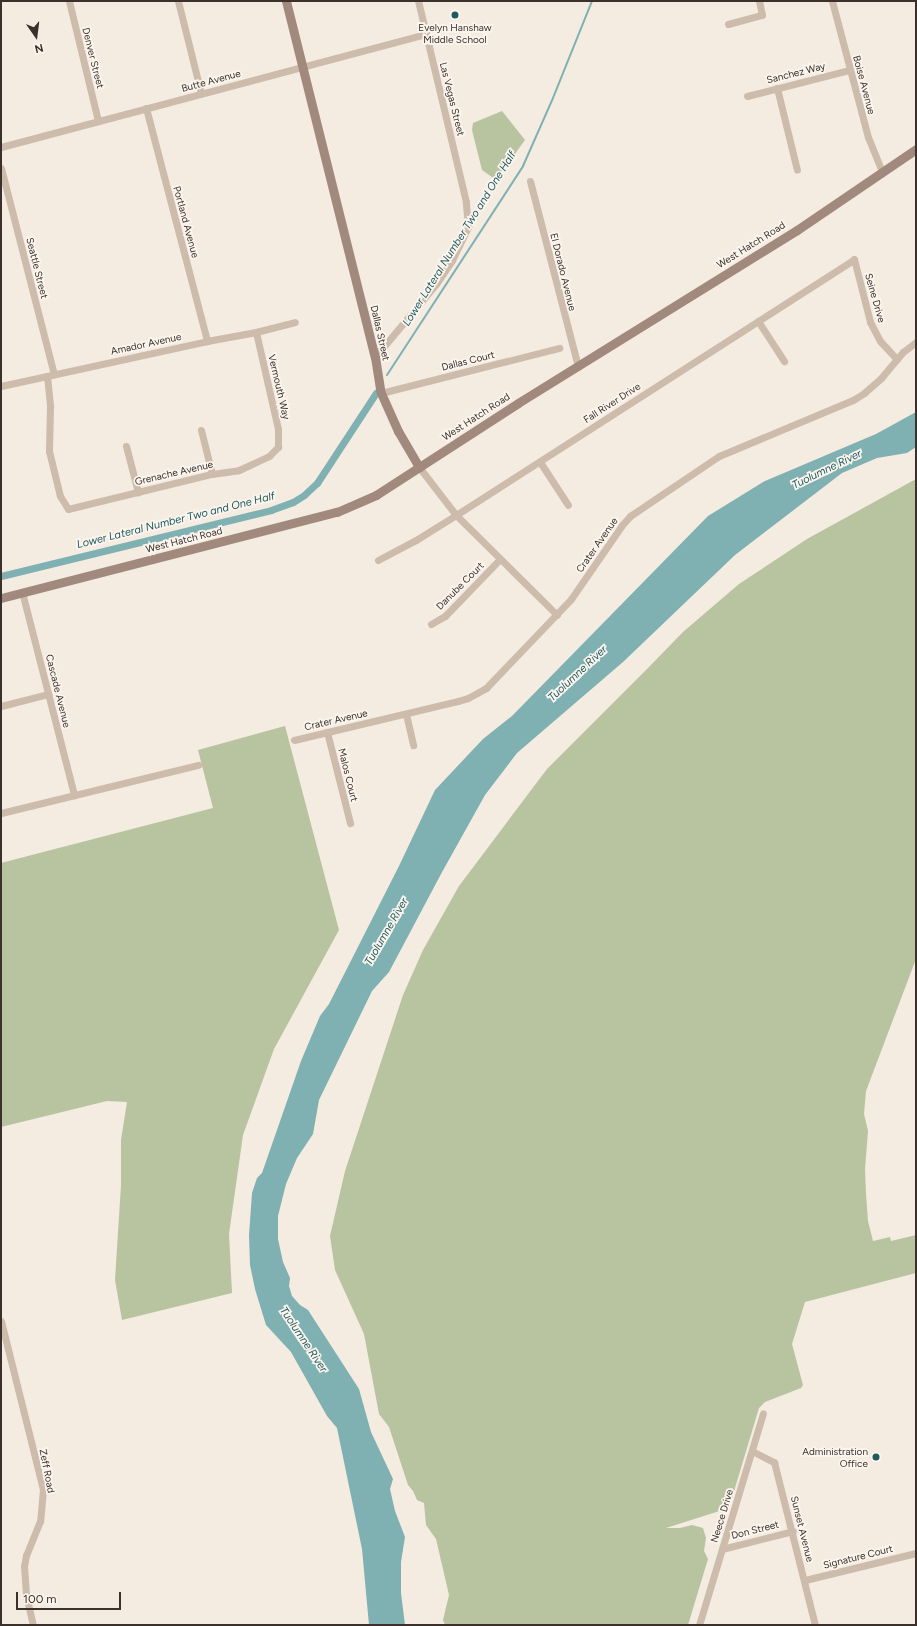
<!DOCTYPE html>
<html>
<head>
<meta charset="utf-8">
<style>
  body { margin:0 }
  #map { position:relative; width:917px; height:1626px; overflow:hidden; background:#f4ebe1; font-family:Figtree,sans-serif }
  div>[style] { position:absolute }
  .green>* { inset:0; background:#b8c4a0 }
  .water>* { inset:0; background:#7fb0b2 }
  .stream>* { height:2px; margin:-1px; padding:0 1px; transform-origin:1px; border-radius:1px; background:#7fb0b2 }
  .canal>* { height:7px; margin:-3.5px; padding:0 3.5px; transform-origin:3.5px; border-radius:3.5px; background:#7fb0b2 }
  .street>* { height:7px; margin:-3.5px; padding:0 3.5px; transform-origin:3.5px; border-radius:3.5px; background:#cdbbac }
  .secondary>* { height:9px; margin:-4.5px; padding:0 4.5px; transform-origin:4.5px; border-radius:4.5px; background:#a18a7d }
  .dots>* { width:11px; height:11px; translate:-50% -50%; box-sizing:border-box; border:2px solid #fbf5ee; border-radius:50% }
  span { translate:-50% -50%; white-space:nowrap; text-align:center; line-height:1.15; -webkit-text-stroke:3.5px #fbf5ee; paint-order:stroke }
  .poi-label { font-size:10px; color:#3b302b }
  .right { translate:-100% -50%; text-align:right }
  .street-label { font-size:10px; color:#3b302b }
  .water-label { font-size:11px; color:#1f5a5e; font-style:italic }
  .frame { position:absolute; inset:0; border:2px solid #3b302b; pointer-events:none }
  .north { position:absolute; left:16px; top:16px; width:40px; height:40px; -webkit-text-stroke:3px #fbf5ee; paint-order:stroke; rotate:166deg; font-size:11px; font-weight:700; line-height:16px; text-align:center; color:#3b302b }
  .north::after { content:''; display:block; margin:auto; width:14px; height:18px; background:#3b302b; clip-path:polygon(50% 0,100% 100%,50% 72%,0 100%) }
  .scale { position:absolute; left:16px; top:1592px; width:105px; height:18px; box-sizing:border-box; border:2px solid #3b302b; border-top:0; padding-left:5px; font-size:12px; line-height:14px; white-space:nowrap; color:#3b302b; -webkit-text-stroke:3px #fbf5ee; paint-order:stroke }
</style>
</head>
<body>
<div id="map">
  <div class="green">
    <i style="clip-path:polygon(502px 111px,525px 140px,496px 180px,482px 170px,472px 130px,473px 123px)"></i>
    <i style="clip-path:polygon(916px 479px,916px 959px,866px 1091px,864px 1114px,868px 1131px,865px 1169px,866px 1194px,868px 1221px,873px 1241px,890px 1237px,891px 1241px,916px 1235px,916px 1273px,805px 1302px,792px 1344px,803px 1385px,801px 1388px,765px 1402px,759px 1408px,729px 1508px,666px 1528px,680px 1528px,692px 1525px,703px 1528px,706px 1538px,704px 1551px,708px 1559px,688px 1625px,445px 1625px,443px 1620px,449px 1595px,436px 1539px,426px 1525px,424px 1503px,417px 1500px,413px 1491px,408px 1485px,389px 1427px,379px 1414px,364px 1334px,335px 1270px,330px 1236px,345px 1171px,403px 995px,423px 950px,459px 886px,547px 769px,648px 668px,683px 632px,739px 584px,807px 539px)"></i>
    <i style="clip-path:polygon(285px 726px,339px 930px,274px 1049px,243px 1135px,229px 1234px,232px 1293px,122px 1320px,115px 1280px,121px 1185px,121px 1140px,127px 1102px,107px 1101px,1px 1127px,1px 863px,213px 808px,198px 750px)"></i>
  </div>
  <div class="water">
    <i style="clip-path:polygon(916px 412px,916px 447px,907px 453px,877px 458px,842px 473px,735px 555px,623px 662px,517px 753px,485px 795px,441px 874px,389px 972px,372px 991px,319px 1100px,313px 1134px,297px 1158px,286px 1184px,278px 1216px,278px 1239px,283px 1262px,290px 1278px,289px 1286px,292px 1296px,300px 1305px,308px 1310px,359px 1389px,371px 1432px,393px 1479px,390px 1489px,395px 1511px,405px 1537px,401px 1562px,401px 1593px,405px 1625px,369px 1625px,362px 1549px,337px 1428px,327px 1416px,291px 1352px,266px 1325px,255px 1289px,250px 1265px,249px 1235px,252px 1193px,257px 1178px,262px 1173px,301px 1061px,320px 1016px,329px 1004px,399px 866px,435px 790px,483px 739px,512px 716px,708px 516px,765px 481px,876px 434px)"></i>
  </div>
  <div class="stream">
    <i style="left:387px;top:375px;width:249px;rotate:-56.9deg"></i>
    <i style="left:523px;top:166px;width:74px;rotate:-66.2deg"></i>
    <i style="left:553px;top:98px;width:105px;rotate:-68.1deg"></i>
  </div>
  <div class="canal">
    <i style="left:1px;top:576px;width:278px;rotate:-13.7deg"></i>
    <i style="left:271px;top:510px;width:23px;rotate:-20deg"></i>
    <i style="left:293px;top:502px;width:13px;rotate:-32deg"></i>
    <i style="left:304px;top:495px;width:18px;rotate:-43deg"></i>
    <i style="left:317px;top:483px;width:108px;rotate:-56.8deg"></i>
  </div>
  <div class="street">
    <i style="left:69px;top:1px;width:123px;rotate:76.4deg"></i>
    <i style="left:178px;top:1px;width:95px;rotate:76deg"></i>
    <i style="left:832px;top:1px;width:141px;rotate:75.2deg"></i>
    <i style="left:868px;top:137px;width:38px;rotate:68deg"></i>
    <i style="left:728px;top:24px;width:35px;rotate:-15deg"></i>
    <i style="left:762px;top:15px;width:14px;rotate:-102deg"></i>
    <i style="left:777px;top:88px;width:84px;rotate:76.3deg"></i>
    <i style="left:747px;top:96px;width:105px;rotate:-14.3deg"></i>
    <i style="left:146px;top:108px;width:241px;rotate:75.3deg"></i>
    <i style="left:1px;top:147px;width:440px;rotate:-14.9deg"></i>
    <i style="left:1px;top:168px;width:213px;rotate:75.6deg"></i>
    <i style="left:530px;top:181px;width:192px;rotate:75.5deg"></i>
    <i style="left:758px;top:321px;width:48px;rotate:57deg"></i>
    <i style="left:375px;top:357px;width:95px;rotate:-50.1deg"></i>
    <i style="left:436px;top:284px;width:29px;rotate:-56deg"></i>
    <i style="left:452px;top:260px;width:37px;rotate:-64deg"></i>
    <i style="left:468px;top:227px;width:25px;rotate:-95deg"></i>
    <i style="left:466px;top:202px;width:207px;rotate:-103.4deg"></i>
    <i style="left:47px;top:376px;width:30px;rotate:84deg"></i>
    <i style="left:50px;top:406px;width:45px;rotate:91.3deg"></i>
    <i style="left:49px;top:451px;width:46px;rotate:76.3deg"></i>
    <i style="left:60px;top:496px;width:15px;rotate:58deg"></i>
    <i style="left:68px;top:509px;width:148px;rotate:-13.7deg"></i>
    <i style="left:212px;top:474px;width:27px;rotate:-8deg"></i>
    <i style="left:239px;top:470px;width:33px;rotate:-25deg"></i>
    <i style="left:269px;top:456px;width:13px;rotate:-45deg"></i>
    <i style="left:278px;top:447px;width:18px;rotate:-90deg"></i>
    <i style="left:278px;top:429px;width:99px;rotate:-102.8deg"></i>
    <i style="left:1px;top:386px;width:211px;rotate:-12.3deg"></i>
    <i style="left:207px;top:341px;width:50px;rotate:-10.4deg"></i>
    <i style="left:256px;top:332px;width:40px;rotate:-14.4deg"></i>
    <i style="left:381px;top:393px;width:184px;rotate:-14.2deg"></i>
    <i style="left:201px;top:430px;width:45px;rotate:76deg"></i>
    <i style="left:126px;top:446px;width:48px;rotate:75.4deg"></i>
    <i style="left:540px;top:462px;width:51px;rotate:56.9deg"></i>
    <i style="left:419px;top:467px;width:61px;rotate:52.4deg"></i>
    <i style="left:456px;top:515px;width:142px;rotate:44.7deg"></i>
    <i style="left:378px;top:560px;width:43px;rotate:-27.8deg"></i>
    <i style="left:416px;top:540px;width:47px;rotate:-32deg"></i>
    <i style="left:456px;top:515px;width:473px;rotate:-32.7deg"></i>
    <i style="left:854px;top:259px;width:65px;rotate:75.7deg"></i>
    <i style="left:870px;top:322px;width:21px;rotate:62deg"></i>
    <i style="left:880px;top:341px;width:25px;rotate:47deg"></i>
    <i style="left:22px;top:592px;width:210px;rotate:75.6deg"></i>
    <i style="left:431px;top:624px;width:16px;rotate:-30deg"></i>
    <i style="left:445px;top:616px;width:79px;rotate:-46deg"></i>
    <i style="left:1px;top:706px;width:49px;rotate:-14.3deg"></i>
    <i style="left:406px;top:714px;width:32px;rotate:77deg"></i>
    <i style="left:327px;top:732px;width:94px;rotate:75.8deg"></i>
    <i style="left:294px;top:740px;width:169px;rotate:-13.4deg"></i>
    <i style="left:458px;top:701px;width:10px;rotate:-17deg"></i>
    <i style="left:468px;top:698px;width:21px;rotate:-29deg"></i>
    <i style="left:486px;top:688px;width:123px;rotate:-46.3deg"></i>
    <i style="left:571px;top:599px;width:90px;rotate:-55.4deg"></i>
    <i style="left:622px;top:525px;width:12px;rotate:-48deg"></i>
    <i style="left:630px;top:516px;width:107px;rotate:-34deg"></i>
    <i style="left:719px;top:456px;width:145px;rotate:-22.7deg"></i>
    <i style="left:853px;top:400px;width:13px;rotate:-32deg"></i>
    <i style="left:864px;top:393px;width:23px;rotate:-41deg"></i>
    <i style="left:881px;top:378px;width:34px;rotate:-50deg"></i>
    <i style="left:903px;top:352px;width:16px;rotate:-38deg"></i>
    <i style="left:1px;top:813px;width:203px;rotate:-13.7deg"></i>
    <i style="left:1px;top:1321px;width:173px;rotate:76deg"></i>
    <i style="left:43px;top:1489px;width:32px;rotate:95deg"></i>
    <i style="left:40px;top:1521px;width:37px;rotate:112deg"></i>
    <i style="left:26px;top:1555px;width:11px;rotate:100deg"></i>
    <i style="left:24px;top:1566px;width:29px;rotate:86deg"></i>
    <i style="left:26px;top:1595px;width:31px;rotate:77deg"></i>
    <i style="left:752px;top:1451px;width:25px;rotate:27deg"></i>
    <i style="left:774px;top:1462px;width:168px;rotate:75.9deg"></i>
    <i style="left:722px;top:1549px;width:73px;rotate:-14.2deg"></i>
    <i style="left:805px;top:1580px;width:114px;rotate:-13.7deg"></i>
    <i style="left:699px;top:1625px;width:221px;rotate:-73.2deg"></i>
  </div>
  <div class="secondary">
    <i style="left:286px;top:1px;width:367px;rotate:76deg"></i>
    <i style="left:375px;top:357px;width:36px;rotate:81deg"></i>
    <i style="left:381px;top:393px;width:42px;rotate:65.9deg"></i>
    <i style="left:398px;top:431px;width:42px;rotate:59.7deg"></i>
    <i style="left:1px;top:598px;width:347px;rotate:-14.4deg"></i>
    <i style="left:337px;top:512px;width:43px;rotate:-23.6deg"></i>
    <i style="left:376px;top:495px;width:169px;rotate:-32.9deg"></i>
    <i style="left:518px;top:403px;width:328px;rotate:-31.8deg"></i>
    <i style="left:797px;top:230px;width:144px;rotate:-34.2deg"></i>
  </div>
  <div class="dots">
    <i style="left:455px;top:15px;background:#1f5a5e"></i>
    <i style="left:876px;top:1457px;background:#1f5a5e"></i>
  </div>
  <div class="poi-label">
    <span style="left:455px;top:33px">Evelyn Hanshaw<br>Middle School</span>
    <span class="right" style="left:868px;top:1457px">Administration<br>Office</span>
  </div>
  <div class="street-label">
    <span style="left:93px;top:58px;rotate:76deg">Denver Street</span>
    <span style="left:796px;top:73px;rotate:-14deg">Sanchez Way</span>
    <span style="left:211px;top:81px;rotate:-15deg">Butte Avenue</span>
    <span style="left:864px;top:85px;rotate:75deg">Boise Avenue</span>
    <span style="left:452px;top:99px;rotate:76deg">Las Vegas Street</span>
    <span style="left:186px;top:222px;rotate:75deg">Portland Avenue</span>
    <span style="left:751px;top:245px;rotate:-32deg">West Hatch Road</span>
    <span style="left:37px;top:268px;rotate:76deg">Seattle Street</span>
    <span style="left:563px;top:272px;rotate:76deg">El Dorado Avenue</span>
    <span style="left:875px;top:298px;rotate:74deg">Seine Drive</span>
    <span style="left:380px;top:333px;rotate:77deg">Dallas Street</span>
    <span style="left:146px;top:344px;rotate:-12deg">Amador Avenue</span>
    <span style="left:468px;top:361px;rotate:-14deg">Dallas Court</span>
    <span style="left:279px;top:387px;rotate:77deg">Vermouth Way</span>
    <span style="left:612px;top:403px;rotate:-33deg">Fall River Drive</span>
    <span style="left:476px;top:417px;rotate:-33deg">West Hatch Road</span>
    <span style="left:174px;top:473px;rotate:-13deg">Grenache Avenue</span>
    <span style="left:184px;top:540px;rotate:-14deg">West Hatch Road</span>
    <span style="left:597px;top:545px;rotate:-55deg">Crater Avenue</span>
    <span style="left:460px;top:586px;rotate:-45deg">Danube Court</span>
    <span style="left:58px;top:691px;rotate:76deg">Cascade Avenue</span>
    <span style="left:336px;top:720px;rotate:-13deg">Crater Avenue</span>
    <span style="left:348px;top:775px;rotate:76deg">Malos Court</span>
    <span style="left:47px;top:1471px;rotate:79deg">Zeff Road</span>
    <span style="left:722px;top:1516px;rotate:-73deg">Neece Drive</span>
    <span style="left:802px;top:1529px;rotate:76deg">Sunset Avenue</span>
    <span style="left:755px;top:1530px;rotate:-14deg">Don Street</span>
    <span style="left:858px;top:1557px;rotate:-14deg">Signature Court</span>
  </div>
  <div class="water-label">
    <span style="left:460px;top:239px;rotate:-58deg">Lower Lateral Number Two and One Half</span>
    <span style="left:827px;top:470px;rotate:-26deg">Tuolumne River</span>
    <span style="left:176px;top:521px;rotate:-14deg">Lower Lateral Number Two and One Half</span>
    <span style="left:578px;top:674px;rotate:-43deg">Tuolumne River</span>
    <span style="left:387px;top:932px;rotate:-60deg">Tuolumne River</span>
    <span style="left:303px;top:1340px;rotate:56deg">Tuolumne River</span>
  </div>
  <div class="frame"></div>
  <div class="north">N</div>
  <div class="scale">100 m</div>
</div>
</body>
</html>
